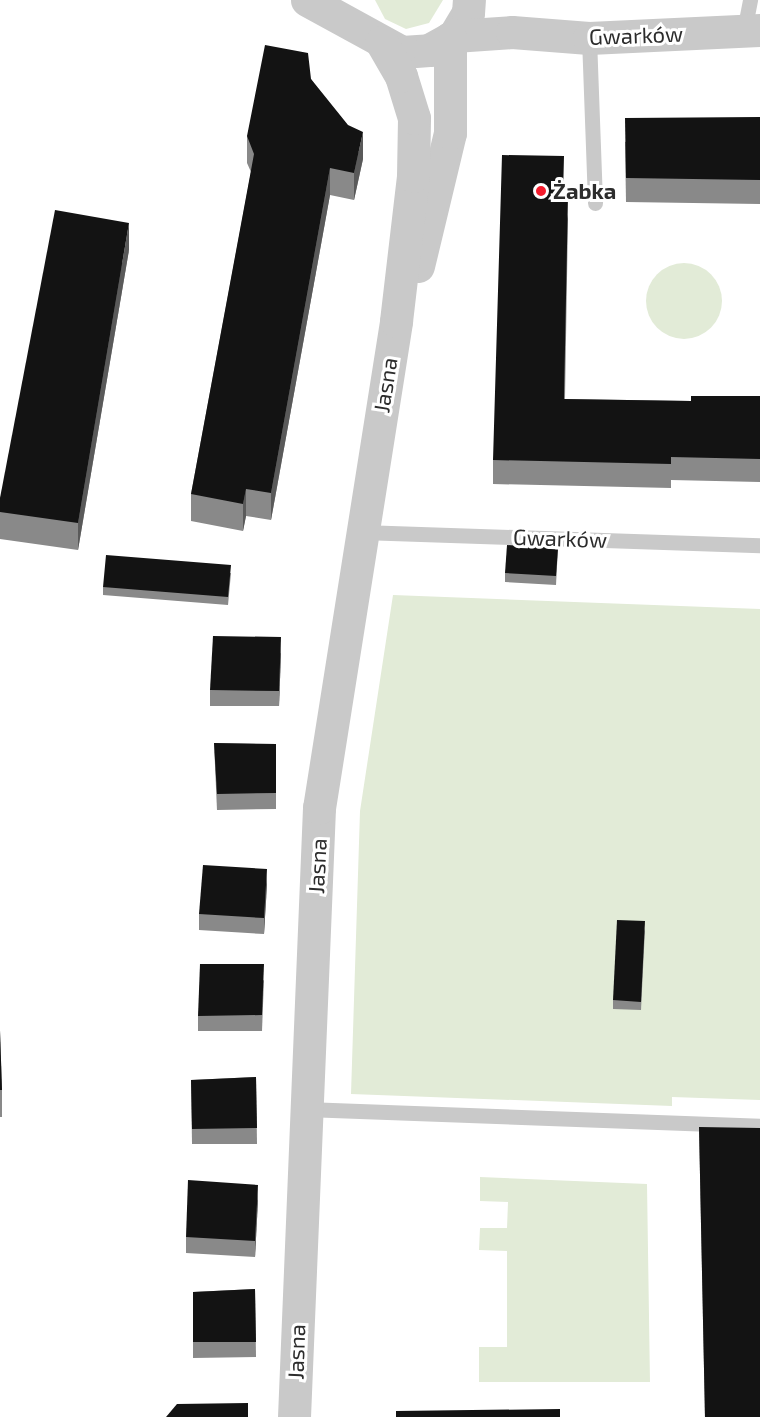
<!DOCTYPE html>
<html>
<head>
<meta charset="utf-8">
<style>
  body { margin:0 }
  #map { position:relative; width:760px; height:1417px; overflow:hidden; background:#fff; font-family:"Exo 2",sans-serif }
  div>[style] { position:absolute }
  .green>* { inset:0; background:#e2ebd7 }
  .round { border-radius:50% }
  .service>* { height:15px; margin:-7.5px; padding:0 7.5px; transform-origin:7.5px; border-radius:7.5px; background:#c9c9c9 }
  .tertiary>* { height:33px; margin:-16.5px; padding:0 16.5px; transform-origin:16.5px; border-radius:16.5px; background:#c9c9c9 }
  .wall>* { inset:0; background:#898989 }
  .shaded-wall>* { inset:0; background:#5a5a5a }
  .building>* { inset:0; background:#131313 }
  .dots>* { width:16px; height:16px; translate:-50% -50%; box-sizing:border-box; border:3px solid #fff; border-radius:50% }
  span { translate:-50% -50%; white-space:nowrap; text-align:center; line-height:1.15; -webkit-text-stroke:6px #fff; paint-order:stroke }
  .street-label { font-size:22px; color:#2c2c2c }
  .poi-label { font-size:22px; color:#2c2c2c; font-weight:700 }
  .left { translate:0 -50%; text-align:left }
</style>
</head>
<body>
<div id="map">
  <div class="green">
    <i style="clip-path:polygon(375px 0,443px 0,429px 23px,406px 29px,385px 19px)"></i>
    <i class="round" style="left:646px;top:263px;width:76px;height:76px"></i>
    <i style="clip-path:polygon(393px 595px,760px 609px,760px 1100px,672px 1097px,672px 1106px,351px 1094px,360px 811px)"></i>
    <i style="clip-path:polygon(480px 1177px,647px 1184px,650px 1382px,479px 1382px,479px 1347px,507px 1347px,507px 1251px,479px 1250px,480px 1228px,507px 1228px,508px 1202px,480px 1201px)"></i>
  </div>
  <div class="service">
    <i style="left:744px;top:31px;width:32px;rotate:-79deg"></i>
    <i style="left:589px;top:38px;width:165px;rotate:87.9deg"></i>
    <i style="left:361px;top:532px;width:399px;rotate:1.9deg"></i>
    <i style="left:305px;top:1109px;width:455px;rotate:2.1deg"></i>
  </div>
  <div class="tertiary">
    <i style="left:307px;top:0;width:108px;rotate:28.7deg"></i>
    <i style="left:402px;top:52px;width:27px;rotate:-4deg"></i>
    <i style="left:429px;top:50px;width:29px;rotate:-29deg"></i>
    <i style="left:454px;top:36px;width:27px;rotate:-59deg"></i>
    <i style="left:468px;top:13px;width:13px;rotate:-86deg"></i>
    <i style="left:454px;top:36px;width:58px;rotate:-3.9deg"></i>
    <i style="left:512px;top:32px;width:77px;rotate:4.5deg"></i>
    <i style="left:589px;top:38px;width:171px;rotate:-2.7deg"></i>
    <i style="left:418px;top:266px;width:137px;rotate:-76.5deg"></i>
    <i style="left:450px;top:133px;width:95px;rotate:-90deg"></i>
    <i style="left:294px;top:1417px;width:610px;rotate:-87.65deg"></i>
    <i style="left:319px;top:808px;width:493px;rotate:-81deg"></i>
    <i style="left:396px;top:321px;width:146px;rotate:-83.3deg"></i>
    <i style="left:413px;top:176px;width:58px;rotate:-89deg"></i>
    <i style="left:414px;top:118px;width:44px;rotate:-107.2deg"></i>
    <i style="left:401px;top:76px;width:39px;rotate:-120deg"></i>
  </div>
  <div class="wall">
    <i style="clip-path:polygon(311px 79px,363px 159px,354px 200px,330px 195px,271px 520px,246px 516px,243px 531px,191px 521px,191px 494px,251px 172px,247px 163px,247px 136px)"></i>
    <i style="clip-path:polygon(760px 117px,760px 204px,626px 202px,625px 142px)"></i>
    <i style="clip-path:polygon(563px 196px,568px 219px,565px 399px,691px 401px,760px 396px,760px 482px,671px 480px,671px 488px,493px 484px,493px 460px)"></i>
    <i style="clip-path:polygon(129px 250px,78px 550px,0 539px,0 498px)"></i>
    <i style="clip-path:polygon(558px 548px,556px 585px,505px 582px,505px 573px)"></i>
    <i style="clip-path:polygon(231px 573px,228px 605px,103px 595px,103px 587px)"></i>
    <i style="clip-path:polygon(281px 653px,279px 706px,210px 706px,210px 690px)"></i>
    <i style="clip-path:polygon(214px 743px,276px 744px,276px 809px,217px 810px)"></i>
    <i style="clip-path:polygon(267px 884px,264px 934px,199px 930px,199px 914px)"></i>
    <i style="clip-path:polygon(645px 929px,641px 1010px,613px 1009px,613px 1000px)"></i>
    <i style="clip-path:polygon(264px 980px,262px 1031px,198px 1031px,198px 1016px)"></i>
    <i style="clip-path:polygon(0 1031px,2px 1090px,2px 1117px,0 1117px)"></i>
    <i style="clip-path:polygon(256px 1077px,257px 1144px,192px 1144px,191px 1080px)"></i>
    <i style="clip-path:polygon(699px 1127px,760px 1417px,705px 1417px)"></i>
    <i style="clip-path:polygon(258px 1200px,255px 1257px,186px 1253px,186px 1237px)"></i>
    <i style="clip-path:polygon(255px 1289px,256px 1357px,193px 1358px,193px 1292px)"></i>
  </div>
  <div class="shaded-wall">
    <i style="clip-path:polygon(363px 132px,363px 159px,354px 200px,354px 173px)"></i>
    <i style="clip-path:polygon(330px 168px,330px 195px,271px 520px,271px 493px)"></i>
    <i style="clip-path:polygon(129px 223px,129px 250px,78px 550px,78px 523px)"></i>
    <i style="clip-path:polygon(246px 489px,246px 516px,243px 531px,243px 504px)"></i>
    <i style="clip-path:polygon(281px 637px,281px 653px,279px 706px,279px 691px)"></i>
    <i style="clip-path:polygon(267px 869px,267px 884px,264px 934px,264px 918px)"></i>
    <i style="clip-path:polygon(258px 1185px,258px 1200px,255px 1257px,255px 1241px)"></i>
  </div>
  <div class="building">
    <i style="clip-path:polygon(265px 45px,308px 53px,311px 79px,348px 125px,363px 132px,354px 173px,330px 168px,271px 493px,246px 489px,243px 504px,191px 494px,254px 154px,247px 136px)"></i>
    <i style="clip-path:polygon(760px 117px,760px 180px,626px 178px,625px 118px)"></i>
    <i style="clip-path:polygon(502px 155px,564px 156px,563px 196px,568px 196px,564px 399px,691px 401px,691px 396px,760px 396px,760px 459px,671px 457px,671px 464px,493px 460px)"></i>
    <i style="clip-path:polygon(55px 210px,129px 223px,78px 523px,0 512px,0 498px)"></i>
    <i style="clip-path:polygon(507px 545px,558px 548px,556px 576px,505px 573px)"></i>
    <i style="clip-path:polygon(106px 555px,231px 565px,228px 597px,103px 587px)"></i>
    <i style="clip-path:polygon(213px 636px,281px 637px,279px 691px,210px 690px)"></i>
    <i style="clip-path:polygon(214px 743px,276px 744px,276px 793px,217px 794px)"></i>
    <i style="clip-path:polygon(203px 865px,267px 869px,264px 918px,199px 914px)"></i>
    <i style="clip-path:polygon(617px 920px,645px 921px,641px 1002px,613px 1000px)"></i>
    <i style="clip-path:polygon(200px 964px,264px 964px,262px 1015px,198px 1016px)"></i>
    <i style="clip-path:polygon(0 1031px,2px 1090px,0 1090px)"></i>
    <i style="clip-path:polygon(256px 1077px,257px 1128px,192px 1129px,191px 1080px)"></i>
    <i style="clip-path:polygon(699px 1127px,760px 1128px,760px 1417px,705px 1417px)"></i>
    <i style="clip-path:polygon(188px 1180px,258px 1185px,255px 1241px,186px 1237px)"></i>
    <i style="clip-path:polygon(255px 1289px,256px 1342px,193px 1342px,193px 1292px)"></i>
    <i style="clip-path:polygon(248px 1403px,248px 1417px,166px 1417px,177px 1404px)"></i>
    <i style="clip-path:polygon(560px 1409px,560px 1417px,396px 1417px,396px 1411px)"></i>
  </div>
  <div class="dots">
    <i style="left:541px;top:191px;background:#f41c2d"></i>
  </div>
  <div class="street-label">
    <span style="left:636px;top:35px;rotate:-2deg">Gwarków</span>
    <span style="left:385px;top:385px;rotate:-81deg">Jasna</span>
    <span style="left:560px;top:538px;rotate:2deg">Gwarków</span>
    <span style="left:317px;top:866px;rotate:-87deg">Jasna</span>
    <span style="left:296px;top:1352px;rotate:-88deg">Jasna</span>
  </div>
  <div class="poi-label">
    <span class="left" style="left:553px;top:191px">Żabka</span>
  </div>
</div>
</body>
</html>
